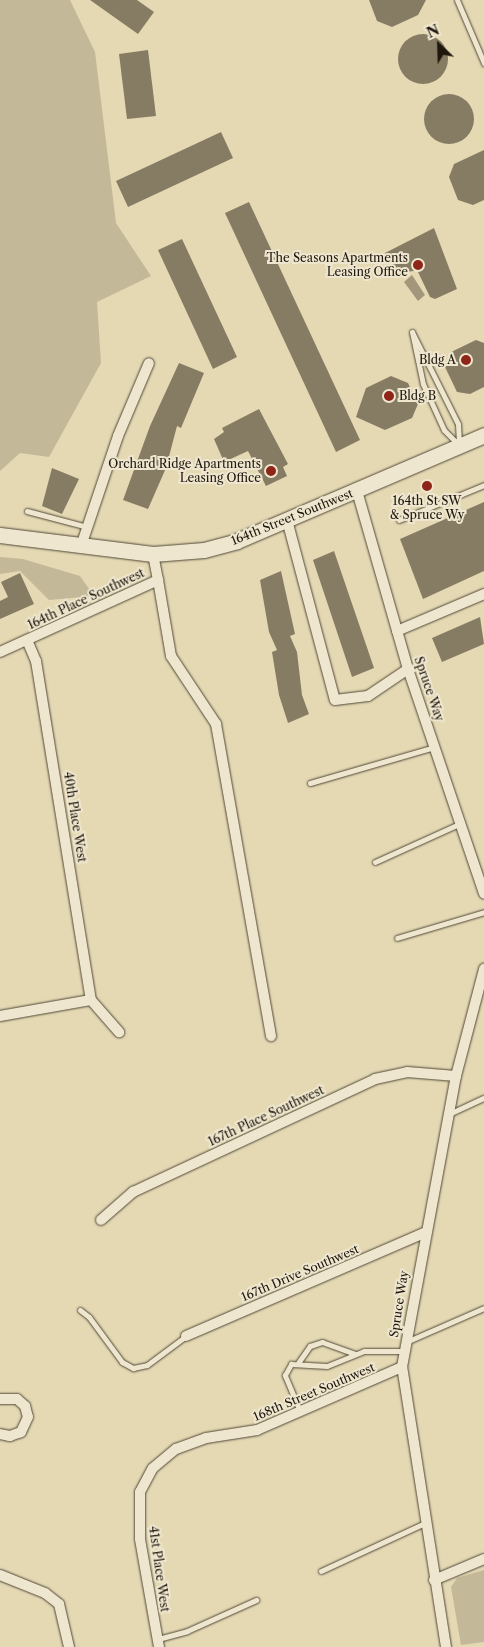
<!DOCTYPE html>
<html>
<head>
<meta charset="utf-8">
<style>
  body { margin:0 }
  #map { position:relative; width:484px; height:1647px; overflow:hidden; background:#e5d9b4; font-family:"Libre Caslon Text",serif }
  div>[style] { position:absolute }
  .green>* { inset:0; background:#c3b898 }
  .water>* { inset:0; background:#a2977b }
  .building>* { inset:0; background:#867c64 }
  .round { border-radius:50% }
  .roads { filter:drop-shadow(0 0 1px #504837) drop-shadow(0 0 1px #504837) }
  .service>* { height:5px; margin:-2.5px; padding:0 2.5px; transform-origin:2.5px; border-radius:2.5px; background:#eee6ce }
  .minor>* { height:10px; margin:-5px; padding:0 5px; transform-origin:5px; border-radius:5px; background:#eee6ce }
  .secondary>* { height:15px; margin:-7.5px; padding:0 7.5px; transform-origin:7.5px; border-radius:7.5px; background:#eee6ce }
  .dots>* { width:14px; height:14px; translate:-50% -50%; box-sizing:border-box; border:2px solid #eee6ce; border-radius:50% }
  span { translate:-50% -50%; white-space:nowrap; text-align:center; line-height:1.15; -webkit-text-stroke:4px #eee6ce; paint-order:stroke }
  .poi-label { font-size:12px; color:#1f170d }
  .right { translate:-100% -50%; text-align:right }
  .left { translate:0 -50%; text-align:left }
  .street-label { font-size:12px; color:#1f170d }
  .north { position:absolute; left:414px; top:20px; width:50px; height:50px; -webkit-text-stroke:4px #eee6ce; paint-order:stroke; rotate:336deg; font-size:14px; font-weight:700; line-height:20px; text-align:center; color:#1f170d }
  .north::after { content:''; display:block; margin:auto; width:18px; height:22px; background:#1f170d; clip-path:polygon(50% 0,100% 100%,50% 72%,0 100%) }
</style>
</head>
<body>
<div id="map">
  <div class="green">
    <i style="clip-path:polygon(0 0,70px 0,95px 52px,116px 223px,151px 276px,97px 302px,101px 363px,49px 457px,20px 453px,0 471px)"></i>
    <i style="clip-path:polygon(0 557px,23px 559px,80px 576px,94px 596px,49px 600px,20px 571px,0 574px)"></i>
    <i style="clip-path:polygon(484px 1570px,484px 1642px,461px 1645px,451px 1587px,457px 1578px)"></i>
  </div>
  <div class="water">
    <i style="clip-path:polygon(412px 275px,425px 295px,418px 301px,404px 282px)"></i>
  </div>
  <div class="building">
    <i style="clip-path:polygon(90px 0,137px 0,154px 12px,138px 34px)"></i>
    <i style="clip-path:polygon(369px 0,426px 0,418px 15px,392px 27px,377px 21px)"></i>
    <i class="round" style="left:398px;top:34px;width:50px;height:50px"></i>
    <i style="clip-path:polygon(148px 50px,156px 116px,127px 119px,119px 54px)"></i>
    <i class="round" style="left:424px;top:94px;width:50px;height:50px"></i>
    <i style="clip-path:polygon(221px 132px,233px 158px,128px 207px,116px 181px)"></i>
    <i style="clip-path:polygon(484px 150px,484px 200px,473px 205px,458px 200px,449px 177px,454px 164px)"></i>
    <i style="clip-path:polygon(249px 202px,360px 440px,336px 452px,225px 213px)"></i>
    <i style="clip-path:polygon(434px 228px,457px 289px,435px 299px,430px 297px,417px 270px,395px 275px,385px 253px)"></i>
    <i style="clip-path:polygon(182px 239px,237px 357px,213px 369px,158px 250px)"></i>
    <i style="clip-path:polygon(476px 340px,484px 343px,484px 387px,470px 394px,457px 392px,445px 367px,451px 352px)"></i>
    <i style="clip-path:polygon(179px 363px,204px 373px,181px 428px,177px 426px,166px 468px,148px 509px,123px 500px,150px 426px)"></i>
    <i style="clip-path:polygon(391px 376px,408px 383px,418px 404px,412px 418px,385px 430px,356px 417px,366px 388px)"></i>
    <i style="clip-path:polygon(259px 409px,288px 464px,283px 467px,287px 476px,266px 486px,248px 451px,224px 462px,214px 439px,224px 432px,222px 428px)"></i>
    <i style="clip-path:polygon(52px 468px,79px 479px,62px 514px,42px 506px)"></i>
    <i style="clip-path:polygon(484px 502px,484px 571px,423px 599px,400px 539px)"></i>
    <i style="clip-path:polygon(334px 551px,374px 668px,352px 677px,313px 560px)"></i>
    <i style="clip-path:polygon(281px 571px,295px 634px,290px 636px,297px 652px,302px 695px,309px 714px,288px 723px,279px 695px,272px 652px,277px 650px,269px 632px,260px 580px)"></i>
    <i style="clip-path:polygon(20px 573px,34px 604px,0 619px,0 601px,8px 597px,1px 582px)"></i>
    <i style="clip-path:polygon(480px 617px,484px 644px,442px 662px,432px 638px)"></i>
  </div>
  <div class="roads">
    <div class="service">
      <i style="left:457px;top:0;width:69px;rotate:66.8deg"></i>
      <i style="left:412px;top:332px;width:103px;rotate:63.4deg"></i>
      <i style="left:458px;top:424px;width:21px;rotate:87deg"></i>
      <i style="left:459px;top:445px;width:21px;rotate:-135deg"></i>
      <i style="left:444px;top:430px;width:51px;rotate:-114.5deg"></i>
      <i style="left:423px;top:384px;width:53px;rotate:-101.9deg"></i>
      <i style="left:27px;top:511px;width:62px;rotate:14.9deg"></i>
      <i style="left:399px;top:520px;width:92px;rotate:-22.4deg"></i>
      <i style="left:310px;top:783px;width:130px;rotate:-16.1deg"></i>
      <i style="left:375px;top:862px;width:94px;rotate:-24.4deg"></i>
      <i style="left:397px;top:938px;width:91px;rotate:-16.6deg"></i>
      <i style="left:449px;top:1114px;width:38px;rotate:-25deg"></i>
      <i style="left:80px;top:1310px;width:11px;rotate:38deg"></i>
      <i style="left:89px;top:1317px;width:56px;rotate:53.7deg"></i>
      <i style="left:122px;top:1362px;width:13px;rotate:29deg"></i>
      <i style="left:133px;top:1368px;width:14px;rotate:-12deg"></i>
      <i style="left:147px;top:1365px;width:49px;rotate:-36.6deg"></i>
      <i style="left:406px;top:1342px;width:85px;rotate:-23.6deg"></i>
      <i style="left:298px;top:1363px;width:21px;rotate:-55deg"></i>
      <i style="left:310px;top:1346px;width:13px;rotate:-18deg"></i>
      <i style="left:322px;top:1342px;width:35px;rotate:20deg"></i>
      <i style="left:300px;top:1411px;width:39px;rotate:-113deg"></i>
      <i style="left:285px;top:1375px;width:13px;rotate:-61deg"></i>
      <i style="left:291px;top:1364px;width:36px;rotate:3deg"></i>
      <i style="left:327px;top:1366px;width:40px;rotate:-22deg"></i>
      <i style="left:364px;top:1351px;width:40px"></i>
      <i style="left:321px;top:1571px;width:115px;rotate:-24.8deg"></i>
      <i style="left:158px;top:1639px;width:30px;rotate:-15deg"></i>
      <i style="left:187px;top:1631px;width:76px;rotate:-24.2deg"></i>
    </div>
    <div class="minor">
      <i style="left:357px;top:491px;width:185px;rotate:74deg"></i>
      <i style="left:408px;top:669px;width:237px;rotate:71.3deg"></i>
      <i style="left:287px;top:520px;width:186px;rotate:75.1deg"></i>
      <i style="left:335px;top:700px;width:33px;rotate:-7deg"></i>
      <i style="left:368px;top:696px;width:48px;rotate:-34deg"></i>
      <i style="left:81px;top:546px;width:116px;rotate:-71.4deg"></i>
      <i style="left:118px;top:436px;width:79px;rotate:-67deg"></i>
      <i style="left:158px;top:580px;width:77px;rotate:80.3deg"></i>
      <i style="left:171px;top:656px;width:82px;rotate:56.5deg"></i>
      <i style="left:216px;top:724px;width:317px;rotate:80deg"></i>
      <i style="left:397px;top:631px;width:95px;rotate:-23deg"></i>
      <i style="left:27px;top:640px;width:23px;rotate:67deg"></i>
      <i style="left:36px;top:661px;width:343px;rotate:80.8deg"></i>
      <i style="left:0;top:652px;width:174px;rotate:-24.5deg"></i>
      <i style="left:158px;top:580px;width:26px;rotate:-101deg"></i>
      <i style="left:91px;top:1000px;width:43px;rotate:48.8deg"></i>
      <i style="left:0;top:1016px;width:92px;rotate:-10deg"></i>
      <i style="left:101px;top:1220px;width:43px;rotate:-41.2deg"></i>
      <i style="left:133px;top:1192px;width:267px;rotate:-25deg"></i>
      <i style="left:375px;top:1079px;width:33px;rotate:-12deg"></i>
      <i style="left:407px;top:1072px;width:49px;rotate:4.7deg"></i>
      <i style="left:186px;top:1336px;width:259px;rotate:-23.4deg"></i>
      <i style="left:0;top:1399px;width:17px"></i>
      <i style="left:17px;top:1399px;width:11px;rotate:41deg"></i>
      <i style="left:25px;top:1406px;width:11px;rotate:75deg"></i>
      <i style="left:28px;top:1417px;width:17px;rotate:115deg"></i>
      <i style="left:21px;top:1432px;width:12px;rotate:160deg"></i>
      <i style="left:10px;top:1436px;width:10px;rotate:-169deg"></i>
      <i style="left:0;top:1575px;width:48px;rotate:21.8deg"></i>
      <i style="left:45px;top:1593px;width:18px;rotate:38deg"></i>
      <i style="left:59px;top:1604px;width:44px;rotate:76.9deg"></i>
      <i style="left:434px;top:1580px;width:54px;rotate:-22.8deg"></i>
      <i style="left:159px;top:1647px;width:110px;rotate:-100deg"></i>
      <i style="left:140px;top:1539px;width:47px;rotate:-90deg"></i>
      <i style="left:140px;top:1492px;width:27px;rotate:-62deg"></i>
      <i style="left:153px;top:1468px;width:30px;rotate:-40deg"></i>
      <i style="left:176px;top:1449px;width:32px;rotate:-20deg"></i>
      <i style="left:206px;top:1438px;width:52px;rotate:-8.9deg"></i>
      <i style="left:257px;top:1430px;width:158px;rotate:-23.5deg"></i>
      <i style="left:446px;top:1647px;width:283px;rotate:-98.9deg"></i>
      <i style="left:402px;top:1367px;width:296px;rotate:-79.5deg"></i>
      <i style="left:456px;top:1076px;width:111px;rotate:-75.3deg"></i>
    </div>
    <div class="secondary">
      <i style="left:0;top:535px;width:154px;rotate:7.1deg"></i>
      <i style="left:153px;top:554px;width:51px;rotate:-4.5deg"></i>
      <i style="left:204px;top:550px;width:34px;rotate:-15deg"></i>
      <i style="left:237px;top:541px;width:269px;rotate:-23.2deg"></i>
    </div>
  </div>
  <div class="dots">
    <i style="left:418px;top:265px;background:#8f2418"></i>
    <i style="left:466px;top:360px;background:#8f2418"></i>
    <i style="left:389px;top:396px;background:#8f2418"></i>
    <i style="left:271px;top:471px;background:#8f2418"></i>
    <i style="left:427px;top:486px;background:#8f2418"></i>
  </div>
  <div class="poi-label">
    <span class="right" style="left:408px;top:265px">The Seasons Apartments<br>Leasing Office</span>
    <span class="right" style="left:456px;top:360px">Bldg A</span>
    <span class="left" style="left:399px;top:396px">Bldg B</span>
    <span class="right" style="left:261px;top:471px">Orchard Ridge Apartments<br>Leasing Office</span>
    <span style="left:427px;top:508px">164th St SW<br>&amp; Spruce Wy</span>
  </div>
  <div class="street-label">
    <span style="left:292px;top:517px;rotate:-22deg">164th Street Southwest</span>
    <span style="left:86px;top:599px;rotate:-25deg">164th Place Southwest</span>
    <span style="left:429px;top:689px;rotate:71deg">Spruce Way</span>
    <span style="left:75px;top:817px;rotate:81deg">40th Place West</span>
    <span style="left:266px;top:1116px;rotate:-25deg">167th Place Southwest</span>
    <span style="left:300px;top:1273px;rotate:-23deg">167th Drive Southwest</span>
    <span style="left:399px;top:1304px;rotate:-81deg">Spruce Way</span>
    <span style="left:314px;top:1392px;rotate:-23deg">168th Street Southwest</span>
    <span style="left:159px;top:1569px;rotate:82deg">41st Place West</span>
  </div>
  <div class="north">N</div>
</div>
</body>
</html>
